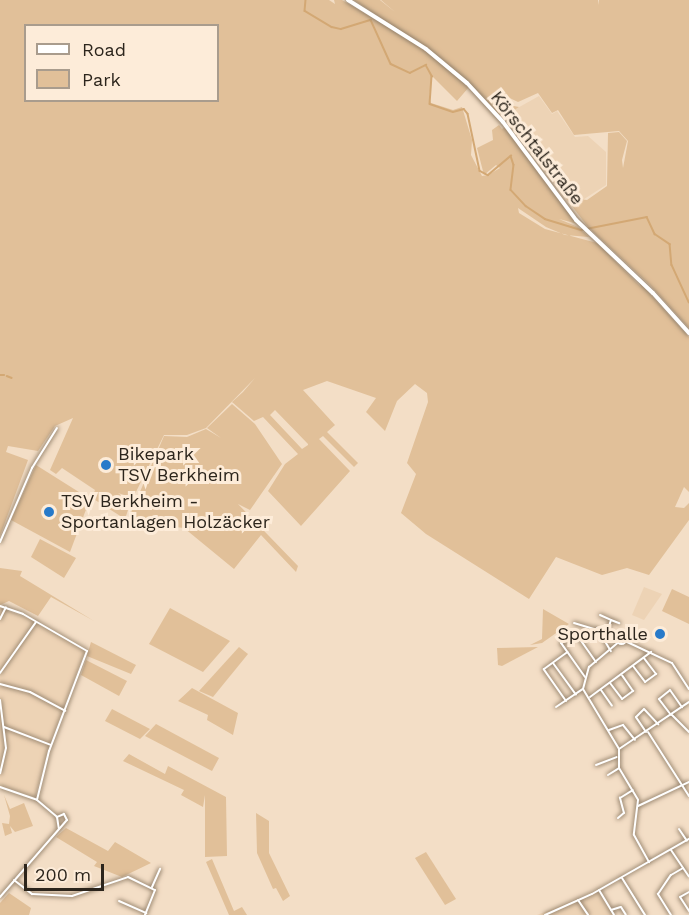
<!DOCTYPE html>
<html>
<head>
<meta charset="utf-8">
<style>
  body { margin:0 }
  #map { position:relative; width:689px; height:915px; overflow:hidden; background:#f3dec6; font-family:"Work Sans",sans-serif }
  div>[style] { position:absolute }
  .built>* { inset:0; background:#edd3b5 }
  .green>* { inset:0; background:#e1c099 }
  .stream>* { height:1.5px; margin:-0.75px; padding:0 0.75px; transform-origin:0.75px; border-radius:0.75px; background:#d3a874 }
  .roads { filter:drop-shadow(0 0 2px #917e68) drop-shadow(0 0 2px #917e68) }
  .street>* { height:2px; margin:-1px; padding:0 1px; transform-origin:1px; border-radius:1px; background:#fff }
  .street>.ring { margin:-1px; padding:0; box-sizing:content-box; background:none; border:2px solid #fff; border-radius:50% }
  .secondary>* { height:4px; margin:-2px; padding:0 2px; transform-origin:2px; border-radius:2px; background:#fff }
  .dots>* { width:16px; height:16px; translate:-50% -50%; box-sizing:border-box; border:3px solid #fdecd9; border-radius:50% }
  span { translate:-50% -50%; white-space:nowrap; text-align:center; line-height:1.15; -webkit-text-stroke:6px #fdecd9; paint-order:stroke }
  .street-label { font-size:18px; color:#2c251c }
  .poi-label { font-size:18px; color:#2c251c }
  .left { translate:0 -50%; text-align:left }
  .right { translate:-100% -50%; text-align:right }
  .legend { position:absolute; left:24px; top:24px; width:195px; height:78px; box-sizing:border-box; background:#fdecd9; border:2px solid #a99c8d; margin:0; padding:8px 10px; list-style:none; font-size:18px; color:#2c251c }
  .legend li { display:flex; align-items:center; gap:12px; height:30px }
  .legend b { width:30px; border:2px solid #a99c8d }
  .scale { position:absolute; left:24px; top:864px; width:80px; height:27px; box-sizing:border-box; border:3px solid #2c251c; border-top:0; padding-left:8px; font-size:18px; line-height:21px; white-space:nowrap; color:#2c251c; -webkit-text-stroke:4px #fdecd9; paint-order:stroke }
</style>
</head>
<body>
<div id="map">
  <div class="built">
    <i style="clip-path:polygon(539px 96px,552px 114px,557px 111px,575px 137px,588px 136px,606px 152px,606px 185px,581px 201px,571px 198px,540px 153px,535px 157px,517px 132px,525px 126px,514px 110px)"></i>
    <i style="clip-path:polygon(644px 587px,662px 594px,644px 620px,632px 615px)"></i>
    <i style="clip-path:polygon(0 608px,32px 620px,85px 651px,49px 747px,35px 797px,0 786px)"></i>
    <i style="clip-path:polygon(597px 890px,613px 915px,537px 915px,585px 896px)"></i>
  </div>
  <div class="green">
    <i style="clip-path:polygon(evenodd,0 0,329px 0,335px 4px,334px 0,342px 0,423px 48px,469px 87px,457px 101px,432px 76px,429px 98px,431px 103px,453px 110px,462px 107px,472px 140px,471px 155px,482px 176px,488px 175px,500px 168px,496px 165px,484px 175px,477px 148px,493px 140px,492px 130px,499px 125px,502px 129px,505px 127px,578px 224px,559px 219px,578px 227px,589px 237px,565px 235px,546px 227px,518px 208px,519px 213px,545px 229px,597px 243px,641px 287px,638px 281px,689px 337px,689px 492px,684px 487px,675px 507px,684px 508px,689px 503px,689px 520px,649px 575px,627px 568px,602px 575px,556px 557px,529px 599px,426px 534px,401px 513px,416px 474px,407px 463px,428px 402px,427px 393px,415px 384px,397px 401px,385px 431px,366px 412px,376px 398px,327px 381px,303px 390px,335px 425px,327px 432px,358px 463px,354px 467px,323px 436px,319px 439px,350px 471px,301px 526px,268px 491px,285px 464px,298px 454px,263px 417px,254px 421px,232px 402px,243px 392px,255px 378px,206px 428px,187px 435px,164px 435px,133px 498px,118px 493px,125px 498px,122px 506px,128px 510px,125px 519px,92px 498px,95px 490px,62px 468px,56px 474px,50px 470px,73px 418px,55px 426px,38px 451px,8px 446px,6px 452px,28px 460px,0 536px,0 0,26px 26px,218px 26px,218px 100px,26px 100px,26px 26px,0 0,275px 410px,308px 444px,308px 445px,302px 449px,270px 415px,275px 410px)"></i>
    <i style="clip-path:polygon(354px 0,380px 0,395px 12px,381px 0,598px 0,598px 5px,599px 0,689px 0,689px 328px,651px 286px,588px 227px,545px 171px,548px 166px,571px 198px,587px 200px,607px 186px,608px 133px,619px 132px,627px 141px,622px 160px,623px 168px,628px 141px,619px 131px,574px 135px,558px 110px,552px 113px,538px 93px,518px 102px,503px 95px,510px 99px,509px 105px,519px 107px,513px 111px,524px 126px,517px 132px,442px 59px)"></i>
    <i style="clip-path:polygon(232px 404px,255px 424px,282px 464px,250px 510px,238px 504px,298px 566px,296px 572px,261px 535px,234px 569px,184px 528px,127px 522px,164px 436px,187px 437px,206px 429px,221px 438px,207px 428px)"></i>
    <i style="clip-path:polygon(36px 465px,90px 499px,70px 552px,11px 520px)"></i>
    <i style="clip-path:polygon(40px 539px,76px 558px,64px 578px,31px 557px)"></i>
    <i style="clip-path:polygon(0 568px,22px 571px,20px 576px,94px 621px,51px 597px,38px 616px,9px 601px,0 605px)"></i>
    <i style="clip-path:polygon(672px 589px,689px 597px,689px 624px,662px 611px)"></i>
    <i style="clip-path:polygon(170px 608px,230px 641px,203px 672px,149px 644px)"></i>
    <i style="clip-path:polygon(543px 609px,569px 624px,542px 643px,530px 645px,542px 639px)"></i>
    <i style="clip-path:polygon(91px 642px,136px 665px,131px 674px,87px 656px)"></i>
    <i style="clip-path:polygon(239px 647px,248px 654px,213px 697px,199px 691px)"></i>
    <i style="clip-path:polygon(538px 647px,502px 666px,498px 665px,497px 648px)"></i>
    <i style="clip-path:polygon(86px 660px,127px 681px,119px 696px,81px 675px)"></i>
    <i style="clip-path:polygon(192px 688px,238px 713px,233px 735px,207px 720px,208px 715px,178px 701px)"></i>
    <i style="clip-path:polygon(112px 709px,150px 729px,140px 739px,105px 721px)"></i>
    <i style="clip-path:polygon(156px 724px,219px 758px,212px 771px,145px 736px)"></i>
    <i style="clip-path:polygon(129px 754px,165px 774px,168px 766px,226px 797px,227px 856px,205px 857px,205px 795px,203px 807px,181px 795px,184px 790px,123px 761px)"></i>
    <i style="clip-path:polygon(4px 795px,10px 809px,24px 803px,33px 826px,15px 832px,10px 826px,12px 833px,5px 836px,2px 823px,9px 824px,10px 816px)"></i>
    <i style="clip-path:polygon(256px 813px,269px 821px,269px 853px,290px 896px,283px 901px,276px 888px,273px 889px,257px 853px)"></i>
    <i style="clip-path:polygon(66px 828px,108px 851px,115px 842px,151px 863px,122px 877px,94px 866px,97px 862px,56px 837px)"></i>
    <i style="clip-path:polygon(426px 852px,456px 899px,445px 905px,415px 858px)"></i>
    <i style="clip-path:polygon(212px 859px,234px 911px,242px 907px,247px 915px,229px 915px,206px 862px)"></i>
    <i style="clip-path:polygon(9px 893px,31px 908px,29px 915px,0 915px,0 903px)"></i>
  </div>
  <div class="stream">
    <i style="left:306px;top:0;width:11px;rotate:95deg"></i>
    <i style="left:305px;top:11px;width:31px;rotate:31deg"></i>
    <i style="left:332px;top:27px;width:9px;rotate:13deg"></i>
    <i style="left:341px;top:29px;width:31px;rotate:-17deg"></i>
    <i style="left:371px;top:20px;width:48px;rotate:65.6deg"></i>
    <i style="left:391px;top:64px;width:21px;rotate:25deg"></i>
    <i style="left:410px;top:73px;width:18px;rotate:-27deg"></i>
    <i style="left:426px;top:65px;width:13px;rotate:61deg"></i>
    <i style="left:432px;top:76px;width:28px;rotate:94deg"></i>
    <i style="left:430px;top:104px;width:24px;rotate:19deg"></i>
    <i style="left:453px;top:112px;width:11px;rotate:-15deg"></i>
    <i style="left:464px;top:109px;width:6px;rotate:51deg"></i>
    <i style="left:468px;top:114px;width:58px;rotate:78.1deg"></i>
    <i style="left:480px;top:171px;width:9px;rotate:27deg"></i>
    <i style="left:488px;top:175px;width:30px;rotate:-40deg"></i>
    <i style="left:511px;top:156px;width:9px;rotate:72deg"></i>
    <i style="left:514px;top:165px;width:25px;rotate:97deg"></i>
    <i style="left:511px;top:190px;width:22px;rotate:47deg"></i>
    <i style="left:526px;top:206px;width:23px;rotate:34deg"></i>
    <i style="left:545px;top:219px;width:38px;rotate:17deg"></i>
    <i style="left:581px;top:230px;width:67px;rotate:-11.1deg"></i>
    <i style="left:647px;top:217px;width:19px;rotate:65deg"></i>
    <i style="left:655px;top:234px;width:18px;rotate:34deg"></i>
    <i style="left:670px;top:244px;width:21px;rotate:85deg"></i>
    <i style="left:672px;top:265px;width:41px;rotate:65.3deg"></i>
    <i style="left:0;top:375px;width:4px"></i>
    <i style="left:7px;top:376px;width:5px;rotate:22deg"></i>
  </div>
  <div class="roads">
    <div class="street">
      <i style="left:0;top:542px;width:81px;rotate:-66.6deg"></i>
      <i style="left:32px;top:468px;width:47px;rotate:-58deg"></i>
      <i style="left:0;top:606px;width:24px;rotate:19deg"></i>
      <i style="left:23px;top:614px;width:74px;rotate:30deg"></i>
      <i style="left:87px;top:651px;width:107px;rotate:110.8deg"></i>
      <i style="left:49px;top:751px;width:50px;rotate:103.8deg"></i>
      <i style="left:600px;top:615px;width:12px;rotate:24deg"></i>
      <i style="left:611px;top:620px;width:13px;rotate:108deg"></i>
      <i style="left:0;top:619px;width:13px;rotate:-63deg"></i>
      <i style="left:611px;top:620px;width:9px;rotate:21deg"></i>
      <i style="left:574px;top:623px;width:45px;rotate:16.8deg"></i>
      <i style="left:597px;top:628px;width:27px;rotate:59deg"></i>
      <i class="ring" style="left:616.5px;top:634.5px;width:7px;height:7px"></i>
      <i style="left:625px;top:641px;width:52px;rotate:25.1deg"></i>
      <i style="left:672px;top:663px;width:31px;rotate:57deg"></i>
      <i style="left:553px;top:663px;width:39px;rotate:54deg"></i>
      <i style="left:633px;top:666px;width:20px;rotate:53deg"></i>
      <i style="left:645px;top:682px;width:14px;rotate:-36deg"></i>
      <i style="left:656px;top:674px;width:20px;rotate:-127deg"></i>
      <i style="left:0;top:673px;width:62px;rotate:-54.8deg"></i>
      <i style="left:585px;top:677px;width:42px;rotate:-125.2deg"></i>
      <i style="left:561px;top:643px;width:18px;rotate:-27deg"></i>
      <i style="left:577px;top:635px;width:33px;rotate:55deg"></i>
      <i style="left:610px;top:683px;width:20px;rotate:53deg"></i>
      <i style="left:622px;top:699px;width:14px;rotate:-36deg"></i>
      <i style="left:633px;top:691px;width:19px;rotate:-125deg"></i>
      <i style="left:0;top:684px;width:31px;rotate:15deg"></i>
      <i style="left:30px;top:692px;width:40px;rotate:28deg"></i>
      <i style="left:583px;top:689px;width:70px;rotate:59deg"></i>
      <i style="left:619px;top:749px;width:19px;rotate:90deg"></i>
      <i style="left:619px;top:768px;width:37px;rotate:59deg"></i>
      <i style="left:638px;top:800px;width:35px;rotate:97deg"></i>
      <i style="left:634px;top:835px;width:31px;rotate:61deg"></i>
      <i style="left:583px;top:689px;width:23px;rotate:-75deg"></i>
      <i style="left:589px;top:667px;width:38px;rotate:-40deg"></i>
      <i style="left:601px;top:690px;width:19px;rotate:55deg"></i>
      <i style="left:590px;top:697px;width:76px;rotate:-36.4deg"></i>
      <i style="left:0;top:700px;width:48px;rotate:82.9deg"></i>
      <i style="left:6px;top:748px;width:26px;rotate:103deg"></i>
      <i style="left:566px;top:701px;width:39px;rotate:-125deg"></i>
      <i style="left:544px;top:669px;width:29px;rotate:-36deg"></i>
      <i style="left:556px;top:707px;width:32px;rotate:-34deg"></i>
      <i style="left:671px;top:715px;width:20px;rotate:-127deg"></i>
      <i style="left:659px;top:699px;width:14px;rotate:-39deg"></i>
      <i style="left:670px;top:690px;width:21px;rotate:55deg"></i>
      <i style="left:672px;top:715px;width:24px;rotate:45deg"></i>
      <i style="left:4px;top:727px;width:50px;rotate:21deg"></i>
      <i style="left:609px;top:730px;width:15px;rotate:-20deg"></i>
      <i style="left:623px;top:725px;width:19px;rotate:51deg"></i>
      <i style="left:646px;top:732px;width:18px;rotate:-124deg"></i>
      <i style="left:636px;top:717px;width:11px;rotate:-45deg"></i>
      <i style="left:644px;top:709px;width:21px;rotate:47deg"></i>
      <i style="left:648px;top:732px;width:76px;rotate:57.4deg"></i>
      <i style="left:619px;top:749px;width:84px;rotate:-33.9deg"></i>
      <i style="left:596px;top:765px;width:22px;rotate:-21deg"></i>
      <i style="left:608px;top:775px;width:13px;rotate:-32deg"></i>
      <i style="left:0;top:787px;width:39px;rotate:19deg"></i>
      <i style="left:37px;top:800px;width:26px;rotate:40deg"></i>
      <i style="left:57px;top:817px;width:12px;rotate:81deg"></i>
      <i style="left:638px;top:806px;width:56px;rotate:-25.2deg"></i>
      <i style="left:618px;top:818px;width:8px;rotate:-40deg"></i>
      <i style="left:624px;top:813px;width:16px;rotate:-105deg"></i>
      <i style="left:620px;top:798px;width:15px;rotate:-32deg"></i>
      <i style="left:679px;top:829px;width:14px;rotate:56deg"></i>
      <i style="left:671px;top:850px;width:32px;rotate:56deg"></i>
      <i style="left:622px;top:878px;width:44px;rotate:58.1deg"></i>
      <i style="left:14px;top:880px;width:23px;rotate:38deg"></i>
      <i style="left:32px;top:894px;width:40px;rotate:2.9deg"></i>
      <i style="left:72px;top:896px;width:59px;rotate:-18.7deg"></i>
      <i style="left:128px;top:877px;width:30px;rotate:26deg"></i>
      <i style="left:155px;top:890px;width:27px;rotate:112deg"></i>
      <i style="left:152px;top:887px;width:20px;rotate:-66deg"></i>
      <i style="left:599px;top:890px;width:29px;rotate:59deg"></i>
      <i style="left:689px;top:892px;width:10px;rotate:151deg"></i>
      <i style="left:680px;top:897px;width:17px;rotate:57deg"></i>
      <i style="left:0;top:897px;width:102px;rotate:-49deg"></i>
      <i style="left:67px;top:820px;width:7px;rotate:-117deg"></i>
      <i style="left:64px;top:814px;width:8px;rotate:157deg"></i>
      <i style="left:578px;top:900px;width:18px;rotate:56deg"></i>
      <i style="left:119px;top:901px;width:30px;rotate:24deg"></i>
      <i style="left:611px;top:910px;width:10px;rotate:-17deg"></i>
      <i style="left:621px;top:907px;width:9px;rotate:58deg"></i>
      <i style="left:545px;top:915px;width:51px;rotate:-24.1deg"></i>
      <i style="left:592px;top:894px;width:112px;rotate:-29.6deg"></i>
      <i style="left:671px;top:915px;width:25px;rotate:-122deg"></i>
      <i style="left:658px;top:894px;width:23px;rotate:-56deg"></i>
      <i style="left:671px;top:875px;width:14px;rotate:-30deg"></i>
    </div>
    <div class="secondary">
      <i style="left:348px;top:0;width:92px;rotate:32.1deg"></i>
      <i style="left:426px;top:49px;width:53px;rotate:39.7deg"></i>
      <i style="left:467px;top:83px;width:53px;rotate:47.3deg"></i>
      <i style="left:503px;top:122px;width:122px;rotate:53.3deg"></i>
      <i style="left:576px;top:220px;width:106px;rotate:43.5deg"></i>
      <i style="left:653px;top:293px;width:54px;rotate:48deg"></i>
    </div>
  </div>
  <div class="dots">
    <i style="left:106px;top:465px;background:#287ac9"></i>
    <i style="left:49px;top:512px;background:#287ac9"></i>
    <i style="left:660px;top:634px;background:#287ac9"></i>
  </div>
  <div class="street-label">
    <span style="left:537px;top:148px;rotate:52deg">Körschtalstraße</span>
  </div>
  <div class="poi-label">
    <span class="left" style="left:118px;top:465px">Bikepark<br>TSV Berkheim</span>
    <span class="left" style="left:61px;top:512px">TSV Berkheim -<br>Sportanlagen Holzäcker</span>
    <span class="right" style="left:648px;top:634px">Sporthalle</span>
  </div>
  <ul class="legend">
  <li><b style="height:8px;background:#fff"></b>Road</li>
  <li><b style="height:16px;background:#e1c099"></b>Park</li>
  </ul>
  <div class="scale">200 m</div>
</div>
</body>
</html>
